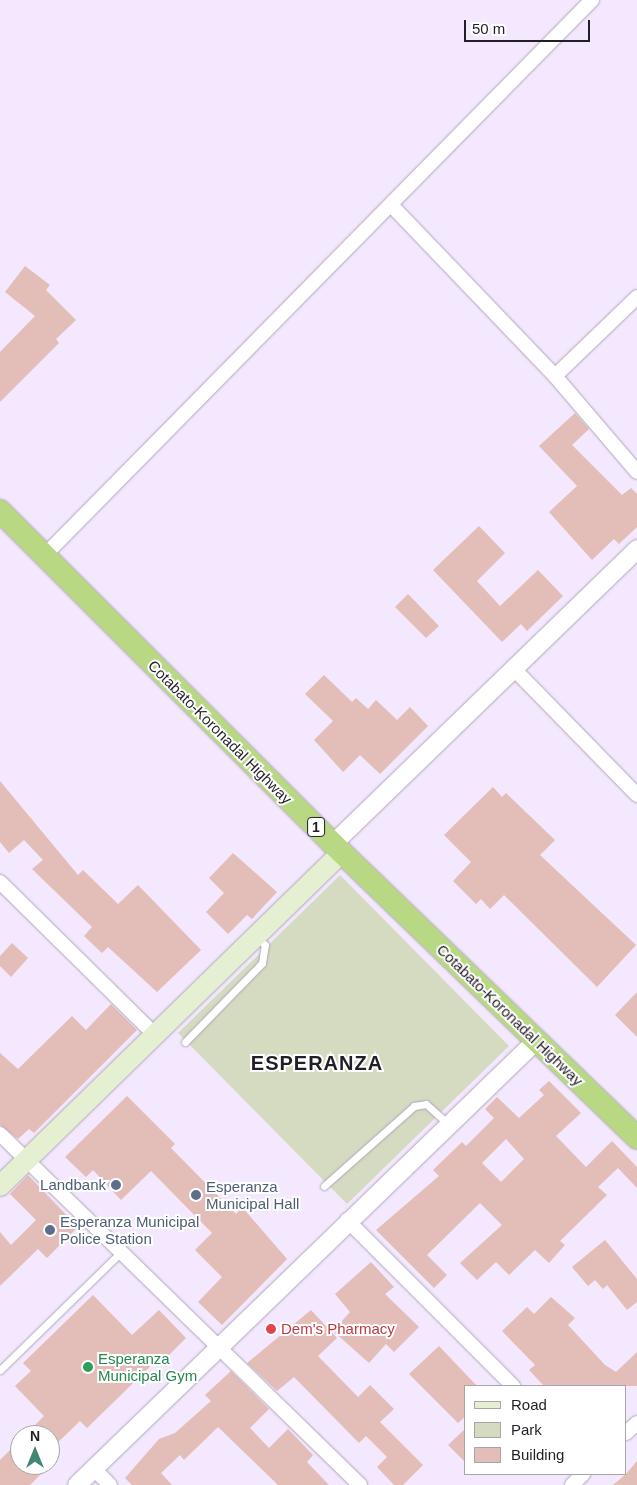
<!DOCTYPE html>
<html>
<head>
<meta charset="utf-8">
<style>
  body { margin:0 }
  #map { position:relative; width:637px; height:1485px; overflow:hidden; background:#f3e8fd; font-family:Helvetica,sans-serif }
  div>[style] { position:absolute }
  .green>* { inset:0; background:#d4dbc1 }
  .building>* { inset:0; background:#e3bdb7 }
  .roads { filter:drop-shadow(0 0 1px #b1a7ba) drop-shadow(0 0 1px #b1a7ba) }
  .service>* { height:7px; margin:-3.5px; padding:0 3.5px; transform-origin:3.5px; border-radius:3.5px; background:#fff }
  .minor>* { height:14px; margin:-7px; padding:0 7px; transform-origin:7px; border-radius:7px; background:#fff }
  .tertiary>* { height:18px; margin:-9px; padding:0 9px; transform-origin:9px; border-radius:9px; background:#fff }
  .secondary>* { height:20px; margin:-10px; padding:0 10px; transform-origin:10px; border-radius:10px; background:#e4f0d1 }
  .trunk>* { height:22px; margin:-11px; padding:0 11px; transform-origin:11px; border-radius:11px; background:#b8d884 }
  .dots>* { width:14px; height:14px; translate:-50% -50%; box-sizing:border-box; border:2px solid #fff; border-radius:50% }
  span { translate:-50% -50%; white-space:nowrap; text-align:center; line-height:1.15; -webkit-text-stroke:4px #fff; paint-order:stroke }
  .shield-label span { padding:1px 4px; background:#fff; border:1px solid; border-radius:4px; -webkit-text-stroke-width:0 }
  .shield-label { font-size:14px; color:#221e26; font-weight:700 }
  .street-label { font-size:15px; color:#221e26 }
  .service-label { font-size:15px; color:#4e5e75 }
  .right { translate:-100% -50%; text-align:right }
  .left { translate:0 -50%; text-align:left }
  .health-label { font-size:15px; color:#be3a42 }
  .leisure-label { font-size:15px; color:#27864d }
  .district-label { font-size:20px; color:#221e26; font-weight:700; letter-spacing:1px }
  .legend { position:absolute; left:464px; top:1385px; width:162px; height:90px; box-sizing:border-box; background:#fff; border:1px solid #a7a5a8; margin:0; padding:6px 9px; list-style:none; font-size:15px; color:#221e26 }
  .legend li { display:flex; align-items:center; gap:10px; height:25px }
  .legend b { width:25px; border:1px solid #a7a5a8 }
  .north { position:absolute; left:10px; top:1425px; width:50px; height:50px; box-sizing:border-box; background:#fff; border:1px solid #a7a5a8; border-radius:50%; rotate:0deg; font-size:14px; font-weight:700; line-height:20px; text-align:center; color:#221e26 }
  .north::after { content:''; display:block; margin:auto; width:18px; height:22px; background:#448676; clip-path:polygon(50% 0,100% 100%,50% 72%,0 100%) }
  .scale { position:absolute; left:464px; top:20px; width:126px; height:22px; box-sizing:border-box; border:2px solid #221e26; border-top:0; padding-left:6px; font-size:15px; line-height:18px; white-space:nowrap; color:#221e26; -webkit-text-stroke:4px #fff; paint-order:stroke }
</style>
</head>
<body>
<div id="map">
  <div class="green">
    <i style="clip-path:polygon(340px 875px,509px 1046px,347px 1204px,178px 1033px)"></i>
  </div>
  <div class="building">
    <i style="clip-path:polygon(25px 266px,50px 285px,46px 290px,76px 320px,56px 339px,59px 343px,0 402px,0 352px,35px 316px,5px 292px)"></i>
    <i style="clip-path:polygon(575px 413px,589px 429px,572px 445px,622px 495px,631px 488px,637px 494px,637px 527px,619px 544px,614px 539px,592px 560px,549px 512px,577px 486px,539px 446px)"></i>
    <i style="clip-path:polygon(479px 526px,505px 553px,477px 581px,500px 606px,538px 570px,563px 596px,527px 631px,521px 624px,502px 642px,433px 570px)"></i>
    <i style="clip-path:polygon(408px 594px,439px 626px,426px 638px,395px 607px)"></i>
    <i style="clip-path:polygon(324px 675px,352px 702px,356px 698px,368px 709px,376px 700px,397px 720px,410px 707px,428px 726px,380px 774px,360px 755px,343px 772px,314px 740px,333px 721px,305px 694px)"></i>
    <i style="clip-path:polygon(0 781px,78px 875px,83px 870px,118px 904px,138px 885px,201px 950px,157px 992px,108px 947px,102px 953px,84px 936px,92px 927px,32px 869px,43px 860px,24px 840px,9px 853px,0 842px)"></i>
    <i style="clip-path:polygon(493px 787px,502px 797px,506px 793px,555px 840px,540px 855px,636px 945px,597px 987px,504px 895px,490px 909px,481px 899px,476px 904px,453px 881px,471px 862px,444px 835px)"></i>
    <i style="clip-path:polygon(233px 853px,277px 892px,252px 919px,247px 915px,228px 934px,206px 912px,224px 893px,209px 878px)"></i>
    <i style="clip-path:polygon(12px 943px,28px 958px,11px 977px,0 966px,0 956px)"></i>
    <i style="clip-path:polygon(637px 992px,637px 1037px,615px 1015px)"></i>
    <i style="clip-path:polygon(111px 1004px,137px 1030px,34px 1133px,29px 1129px,18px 1139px,0 1125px,0 1053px,18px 1069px,72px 1016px,86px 1030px)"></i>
    <i style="clip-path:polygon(evenodd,549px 1081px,581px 1113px,556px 1136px,586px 1167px,612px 1141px,637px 1167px,637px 1188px,618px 1168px,598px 1187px,607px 1195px,560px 1241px,565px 1245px,549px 1263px,535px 1250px,509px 1275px,496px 1262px,477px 1280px,460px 1263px,502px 1225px,480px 1203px,427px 1255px,447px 1275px,434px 1288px,376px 1230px,439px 1176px,433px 1170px,462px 1142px,466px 1146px,494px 1118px,485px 1109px,497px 1097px,519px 1118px,544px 1095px,539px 1090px,549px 1081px,506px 1139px,524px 1159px,501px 1182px,482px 1163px,506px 1139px)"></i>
    <i style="clip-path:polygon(127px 1096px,175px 1144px,171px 1148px,236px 1214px,242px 1207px,287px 1259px,222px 1325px,198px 1302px,222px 1277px,195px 1250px,212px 1233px,151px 1171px,121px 1200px,93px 1170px,86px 1177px,65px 1157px)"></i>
    <i style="clip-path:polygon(28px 1175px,78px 1227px,47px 1258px,38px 1249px,0 1286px,0 1232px,11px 1245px,36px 1220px,10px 1194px)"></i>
    <i style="clip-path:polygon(605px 1240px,637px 1279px,637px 1302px,627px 1310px,607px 1285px,603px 1289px,595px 1280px,588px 1286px,572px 1267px)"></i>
    <i style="clip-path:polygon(371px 1262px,394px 1287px,385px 1294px,419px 1327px,394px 1352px,386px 1344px,369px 1363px,333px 1331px,350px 1312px,335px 1294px)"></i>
    <i style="clip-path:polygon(93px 1295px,132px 1335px,159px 1310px,186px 1338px,164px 1360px,161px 1356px,87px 1428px,80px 1421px,50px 1450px,50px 1435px,25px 1435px,44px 1416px,15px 1386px,31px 1371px,23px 1363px)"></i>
    <i style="clip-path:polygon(551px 1297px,575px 1318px,568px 1325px,605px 1365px,616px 1372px,637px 1352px,637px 1386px,544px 1386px,529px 1370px,535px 1365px,502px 1331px,527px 1307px,534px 1314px)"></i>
    <i style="clip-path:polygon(311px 1310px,337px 1338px,318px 1356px,358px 1397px,370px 1385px,394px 1409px,380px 1422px,423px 1465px,403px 1485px,394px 1485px,377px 1467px,387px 1457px,366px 1436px,359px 1443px,294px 1377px,277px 1391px,247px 1363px)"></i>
    <i style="clip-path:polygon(439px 1346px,477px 1386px,466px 1386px,466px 1416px,458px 1423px,409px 1374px)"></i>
    <i style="clip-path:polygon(231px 1371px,269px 1409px,250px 1428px,269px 1448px,288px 1429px,313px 1455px,307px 1462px,329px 1485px,278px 1485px,218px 1427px,184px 1460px,180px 1455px,161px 1473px,172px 1485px,132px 1485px,125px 1478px,159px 1439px,175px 1433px,211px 1401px,205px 1395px)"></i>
    <i style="clip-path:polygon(466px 1428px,466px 1463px,448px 1445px)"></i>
    <i style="clip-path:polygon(20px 1440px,20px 1465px,50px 1465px,30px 1485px,0 1485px,0 1460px)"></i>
    <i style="clip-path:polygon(637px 1461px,637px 1485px,613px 1485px,626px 1474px)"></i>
  </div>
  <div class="roads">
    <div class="service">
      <i style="left:185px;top:1042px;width:110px;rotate:-45.7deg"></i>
      <i style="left:262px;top:963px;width:18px;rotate:-81deg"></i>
      <i style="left:265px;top:945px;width:11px;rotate:-135deg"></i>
      <i style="left:324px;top:1186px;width:120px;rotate:-41.6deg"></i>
      <i style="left:414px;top:1106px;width:12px;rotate:-9deg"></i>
      <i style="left:426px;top:1104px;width:30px;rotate:42deg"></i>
      <i style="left:0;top:1370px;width:168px;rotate:-44.3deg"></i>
    </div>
    <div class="minor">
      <i style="left:392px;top:206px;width:236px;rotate:46.2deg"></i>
      <i style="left:555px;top:376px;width:126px;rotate:49.5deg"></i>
      <i style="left:555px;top:376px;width:114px;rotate:-43.9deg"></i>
      <i style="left:44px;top:556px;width:781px;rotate:-45.42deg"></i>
      <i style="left:514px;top:669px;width:176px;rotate:45.7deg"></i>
      <i style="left:0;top:882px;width:219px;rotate:44.6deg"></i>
      <i style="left:0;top:1134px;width:503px;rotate:44.27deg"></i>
      <i style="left:347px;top:1220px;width:235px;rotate:45deg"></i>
      <i style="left:626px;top:1433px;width:15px;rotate:-42deg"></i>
      <i style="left:93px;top:1468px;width:24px;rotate:45deg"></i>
      <i style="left:572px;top:1485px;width:16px;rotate:-45deg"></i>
    </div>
    <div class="tertiary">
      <i style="left:333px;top:844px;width:424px;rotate:-44.1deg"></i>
      <i style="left:77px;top:1485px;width:640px;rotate:-44.05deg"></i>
    </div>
    <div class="secondary">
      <i style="left:0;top:1186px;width:478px;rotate:-44.3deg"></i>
    </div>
    <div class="trunk">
      <i style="left:0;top:511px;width:471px;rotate:45deg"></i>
      <i style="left:333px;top:844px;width:423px;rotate:44deg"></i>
    </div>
  </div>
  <div class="dots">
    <i style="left:116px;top:1185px;background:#5c6f8a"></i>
    <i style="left:196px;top:1195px;background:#5c6f8a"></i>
    <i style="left:50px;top:1230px;background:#5c6f8a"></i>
    <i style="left:271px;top:1329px;background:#e0444e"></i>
    <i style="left:88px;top:1367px;background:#2e9e5b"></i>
  </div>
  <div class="shield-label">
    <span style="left:316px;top:827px">1</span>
  </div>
  <div class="street-label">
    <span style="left:220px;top:732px;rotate:45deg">Cotabato-Koronadal Highway</span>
    <span style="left:510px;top:1015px;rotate:44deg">Cotabato-Koronadal Highway</span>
  </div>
  <div class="service-label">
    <span class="right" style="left:106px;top:1185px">Landbank</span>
    <span class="left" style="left:206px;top:1195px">Esperanza<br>Municipal Hall</span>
    <span class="left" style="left:60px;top:1230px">Esperanza Municipal<br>Police Station</span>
  </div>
  <div class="health-label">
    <span class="left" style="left:281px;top:1329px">Dem's Pharmacy</span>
  </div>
  <div class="leisure-label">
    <span class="left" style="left:98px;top:1367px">Esperanza<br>Municipal Gym</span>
  </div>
  <div class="district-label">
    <span style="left:317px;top:1063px">ESPERANZA</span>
  </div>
  <ul class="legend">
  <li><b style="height:6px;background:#e4f0d1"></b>Road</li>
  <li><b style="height:14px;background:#d4dbc1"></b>Park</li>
  <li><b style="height:14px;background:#e3bdb7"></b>Building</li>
  </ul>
  <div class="north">N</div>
  <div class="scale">50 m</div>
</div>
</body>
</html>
